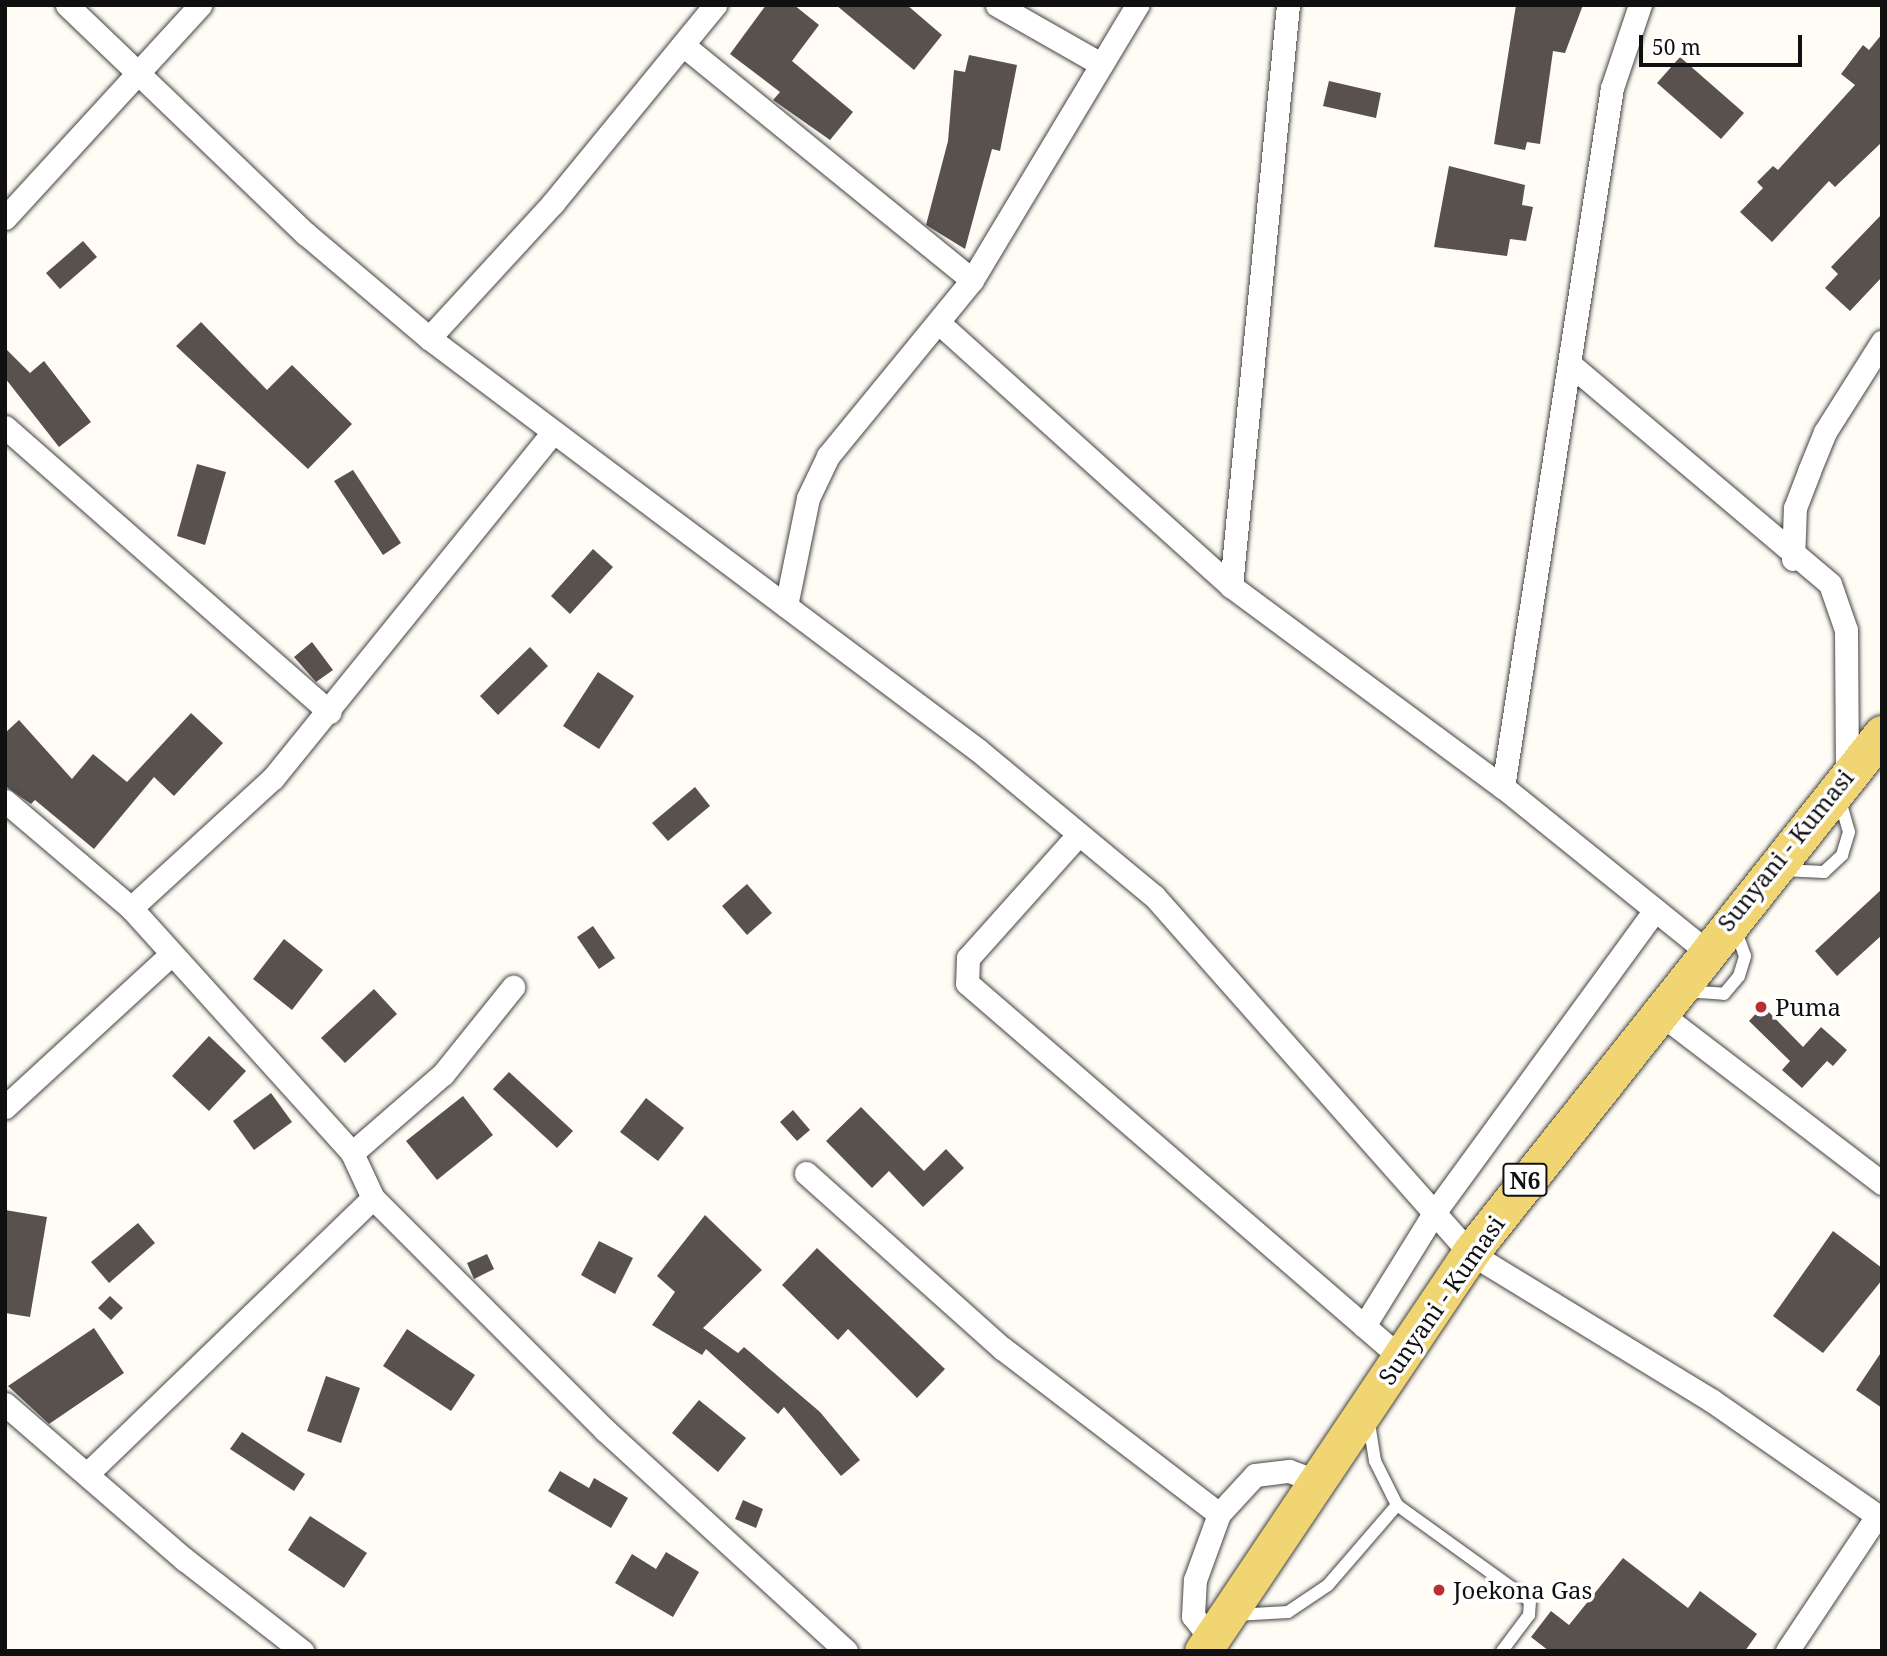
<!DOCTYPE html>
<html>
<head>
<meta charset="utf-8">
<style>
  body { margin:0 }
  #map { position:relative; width:1887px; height:1656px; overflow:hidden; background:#fefcf4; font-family:"Noto Serif",serif }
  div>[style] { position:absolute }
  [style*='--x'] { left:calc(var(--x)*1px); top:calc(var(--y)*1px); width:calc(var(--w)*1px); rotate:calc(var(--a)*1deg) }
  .building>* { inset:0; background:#58514d }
  .roads { filter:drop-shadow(0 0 2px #434343) drop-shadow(0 0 2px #434343) }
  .lane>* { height:12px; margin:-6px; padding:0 6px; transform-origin:6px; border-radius:6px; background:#fff }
  .street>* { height:23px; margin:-11.5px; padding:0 11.5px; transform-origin:11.5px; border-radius:11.5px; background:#fff }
  .primary>* { height:37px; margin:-18.5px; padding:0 18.5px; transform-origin:18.5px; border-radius:18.5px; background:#f0d572 }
  .dots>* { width:19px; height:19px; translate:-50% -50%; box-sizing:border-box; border:4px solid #fff; border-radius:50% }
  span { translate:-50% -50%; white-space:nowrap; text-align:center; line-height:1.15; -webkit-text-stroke:7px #fff; paint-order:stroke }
  .shield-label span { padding:2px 5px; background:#fff; border:2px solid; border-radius:5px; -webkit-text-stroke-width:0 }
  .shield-label { font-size:23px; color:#101010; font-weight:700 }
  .street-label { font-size:24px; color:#101010 }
  .poi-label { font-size:24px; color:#101010 }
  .left { translate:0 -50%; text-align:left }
  .frame { position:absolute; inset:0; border:7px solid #101010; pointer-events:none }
  .scale { position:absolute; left:1639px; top:35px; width:163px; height:32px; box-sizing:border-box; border:4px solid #101010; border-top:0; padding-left:9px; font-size:21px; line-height:24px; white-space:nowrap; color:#101010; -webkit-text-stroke:5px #fff; paint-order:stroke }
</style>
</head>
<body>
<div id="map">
  <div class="building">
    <i style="clip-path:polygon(766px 5px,794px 5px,819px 25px,792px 61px,853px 112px,830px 140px,773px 100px,780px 92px,730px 54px)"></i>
    <i style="clip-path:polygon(836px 5px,907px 5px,942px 35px,914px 70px)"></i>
    <i style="clip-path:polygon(1516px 5px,1583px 5px,1565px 53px,1553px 51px,1540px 144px,1527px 142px,1525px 150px,1494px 144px)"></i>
    <i style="clip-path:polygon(1882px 34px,1882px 142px,1835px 187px,1829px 181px,1772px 242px,1740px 212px,1763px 188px,1757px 182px,1773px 166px,1778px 170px,1855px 85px,1841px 74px,1863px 45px,1869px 50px)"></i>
    <i style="clip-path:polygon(969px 55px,1017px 65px,1000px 151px,992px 149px,965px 249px,926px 225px,948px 141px,954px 70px,965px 72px)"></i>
    <i style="clip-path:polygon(1680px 57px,1744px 113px,1721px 139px,1657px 83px)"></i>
    <i style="clip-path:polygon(1329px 81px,1381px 93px,1376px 118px,1323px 106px)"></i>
    <i style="clip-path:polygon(1449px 166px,1525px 185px,1522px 205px,1533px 207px,1526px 241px,1510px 239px,1507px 256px,1434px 247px)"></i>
    <i style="clip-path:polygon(1882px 214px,1882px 277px,1850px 311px,1825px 288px,1838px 274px,1831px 267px)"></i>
    <i style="clip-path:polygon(83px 241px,97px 257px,60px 289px,46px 273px)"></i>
    <i style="clip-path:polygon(201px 322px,267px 390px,292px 365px,352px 424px,308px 469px,176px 346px)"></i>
    <i style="clip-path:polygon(5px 348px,30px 373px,44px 361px,91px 422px,59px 447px,5px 378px)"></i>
    <i style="clip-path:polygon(197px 464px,226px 472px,205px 545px,177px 536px)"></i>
    <i style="clip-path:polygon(353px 470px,401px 543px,383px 555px,334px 481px)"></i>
    <i style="clip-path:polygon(593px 549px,613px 567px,570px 614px,551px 596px)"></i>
    <i style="clip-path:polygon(312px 642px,333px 670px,316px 682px,294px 657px)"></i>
    <i style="clip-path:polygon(530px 647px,548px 666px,498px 715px,480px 696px)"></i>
    <i style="clip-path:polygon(598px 672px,634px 696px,599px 749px,563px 726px)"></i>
    <i style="clip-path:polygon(191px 713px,223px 743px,174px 796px,154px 777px,94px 849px,35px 800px,31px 804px,5px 786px,5px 733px,19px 720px,72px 779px,93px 754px,127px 782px)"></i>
    <i style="clip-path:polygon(695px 787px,710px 806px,668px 841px,652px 823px)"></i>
    <i style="clip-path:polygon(747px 884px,772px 913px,747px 935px,722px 906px)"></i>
    <i style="clip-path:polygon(1882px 889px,1882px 935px,1837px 976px,1815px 951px)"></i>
    <i style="clip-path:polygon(593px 926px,615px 958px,599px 969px,577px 937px)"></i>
    <i style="clip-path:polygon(284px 939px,323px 970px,292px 1010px,253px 979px)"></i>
    <i style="clip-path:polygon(374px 989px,397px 1014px,345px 1063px,321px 1038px)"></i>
    <i style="clip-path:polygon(1763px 1006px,1803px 1047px,1821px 1027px,1847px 1050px,1833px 1066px,1827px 1061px,1802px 1088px,1782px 1070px,1790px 1061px,1749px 1021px)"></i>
    <i style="clip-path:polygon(209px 1036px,246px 1071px,209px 1111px,172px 1076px)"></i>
    <i style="clip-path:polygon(509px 1072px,573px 1131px,557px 1148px,493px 1089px)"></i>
    <i style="clip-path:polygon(271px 1093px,292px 1122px,254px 1150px,233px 1121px)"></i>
    <i style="clip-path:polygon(463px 1096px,493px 1135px,437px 1180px,406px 1141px)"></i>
    <i style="clip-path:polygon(646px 1098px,684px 1128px,658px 1161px,620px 1132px)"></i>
    <i style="clip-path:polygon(861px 1107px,924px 1171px,946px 1149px,964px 1168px,923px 1207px,889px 1171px,872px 1188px,826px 1141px)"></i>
    <i style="clip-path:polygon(793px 1110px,810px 1130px,797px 1141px,780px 1122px)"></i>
    <i style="clip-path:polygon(5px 1210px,47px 1217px,30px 1317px,5px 1313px)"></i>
    <i style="clip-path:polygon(705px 1215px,762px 1270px,703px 1328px,738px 1353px,744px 1347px,820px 1412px,860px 1460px,841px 1476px,784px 1407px,778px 1414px,706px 1349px,702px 1355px,652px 1325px,675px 1292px,657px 1276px)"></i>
    <i style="clip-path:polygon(138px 1223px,155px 1243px,109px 1283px,91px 1262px)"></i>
    <i style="clip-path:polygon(1833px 1231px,1882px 1268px,1882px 1280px,1823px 1353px,1773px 1316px)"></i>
    <i style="clip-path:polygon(599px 1241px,633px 1258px,615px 1294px,581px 1275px)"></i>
    <i style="clip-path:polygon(817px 1248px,945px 1369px,917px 1398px,848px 1329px,838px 1340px,782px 1285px)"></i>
    <i style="clip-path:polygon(487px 1254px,494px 1269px,474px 1279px,467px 1263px)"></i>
    <i style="clip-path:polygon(110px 1296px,123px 1308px,111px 1320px,98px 1308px)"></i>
    <i style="clip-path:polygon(94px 1328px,124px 1373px,49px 1424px,8px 1386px)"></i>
    <i style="clip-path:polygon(407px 1329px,475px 1375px,451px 1411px,383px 1366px)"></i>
    <i style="clip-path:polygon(1882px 1351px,1882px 1408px,1856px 1390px)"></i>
    <i style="clip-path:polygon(326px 1376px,360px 1388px,341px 1443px,307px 1431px)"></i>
    <i style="clip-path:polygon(699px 1400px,746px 1438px,718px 1472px,672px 1433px)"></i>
    <i style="clip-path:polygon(242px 1432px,305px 1474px,294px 1491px,230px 1449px)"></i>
    <i style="clip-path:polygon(560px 1471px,589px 1488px,594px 1478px,628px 1498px,611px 1528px,548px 1491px)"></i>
    <i style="clip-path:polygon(743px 1500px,763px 1509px,756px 1528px,735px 1519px)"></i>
    <i style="clip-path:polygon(310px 1516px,367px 1553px,344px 1588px,288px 1550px)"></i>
    <i style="clip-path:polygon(666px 1552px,699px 1572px,673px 1617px,615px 1583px,632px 1554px,656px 1569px)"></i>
    <i style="clip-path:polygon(1623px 1558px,1688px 1608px,1700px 1591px,1757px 1634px,1745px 1651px,1549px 1651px,1531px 1637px,1551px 1611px,1569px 1625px)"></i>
  </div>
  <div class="roads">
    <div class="lane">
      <i style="--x:1782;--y:870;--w:42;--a:2.7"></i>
      <i style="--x:1824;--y:872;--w:25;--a:-43"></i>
      <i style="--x:1842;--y:855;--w:24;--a:-73"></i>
      <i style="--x:1849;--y:832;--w:37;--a:-106"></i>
      <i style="--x:1685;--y:991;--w:39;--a:4"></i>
      <i style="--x:1724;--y:994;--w:23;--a:-50"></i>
      <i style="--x:1739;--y:976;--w:21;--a:-73"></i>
      <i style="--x:1745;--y:956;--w:30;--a:-110"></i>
      <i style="--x:1397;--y:1505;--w:164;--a:35.8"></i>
      <i style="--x:1530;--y:1601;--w:14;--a:94"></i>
      <i style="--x:1529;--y:1615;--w:45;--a:126.9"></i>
      <i style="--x:1235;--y:1615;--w:53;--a:-3.2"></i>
      <i style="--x:1288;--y:1612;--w:48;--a:-34"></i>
      <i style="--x:1328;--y:1585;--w:106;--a:-49.2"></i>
      <i style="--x:1397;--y:1505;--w:49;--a:-116.6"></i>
      <i style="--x:1375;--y:1461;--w:45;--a:-99"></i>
    </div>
    <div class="street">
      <i style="--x:67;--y:5;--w:331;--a:43.8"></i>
      <i style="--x:306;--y:234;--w:161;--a:40.2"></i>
      <i style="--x:429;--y:338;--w:686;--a:36.89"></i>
      <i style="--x:978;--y:750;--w:229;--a:39.7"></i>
      <i style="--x:1154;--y:896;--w:477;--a:48.5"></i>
      <i style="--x:1470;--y:1253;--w:282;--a:31.4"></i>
      <i style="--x:1711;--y:1400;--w:208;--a:34.8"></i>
      <i style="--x:997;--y:5;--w:120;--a:29.6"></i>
      <i style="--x:683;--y:45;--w:372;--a:39.1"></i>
      <i style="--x:5;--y:218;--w:289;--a:-47.5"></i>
      <i style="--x:940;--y:324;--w:392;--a:42"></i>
      <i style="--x:1231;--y:586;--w:338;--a:36.5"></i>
      <i style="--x:1503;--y:787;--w:260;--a:38.9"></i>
      <i style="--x:429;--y:338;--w:183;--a:-47.4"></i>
      <i style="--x:553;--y:203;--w:256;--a:-50.7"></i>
      <i style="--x:1571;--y:365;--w:339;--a:40.2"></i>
      <i style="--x:1830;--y:584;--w:49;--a:70.8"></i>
      <i style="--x:1846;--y:630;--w:141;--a:89.6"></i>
      <i style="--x:5;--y:427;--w:432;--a:41.3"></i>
      <i style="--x:1793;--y:559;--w:51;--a:-87.8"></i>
      <i style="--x:1795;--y:508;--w:40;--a:-69"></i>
      <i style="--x:1809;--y:471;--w:42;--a:-67.7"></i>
      <i style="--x:1825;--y:432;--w:107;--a:-57.7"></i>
      <i style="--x:1231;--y:586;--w:584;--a:-84.4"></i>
      <i style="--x:786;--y:606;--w:110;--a:-78.5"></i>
      <i style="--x:808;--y:498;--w:47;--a:-64.5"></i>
      <i style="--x:828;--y:456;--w:227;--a:-50.7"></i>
      <i style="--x:972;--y:280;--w:321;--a:-59"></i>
      <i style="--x:1503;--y:787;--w:707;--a:-81.14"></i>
      <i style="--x:1612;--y:88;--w:88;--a:-71.4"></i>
      <i style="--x:5;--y:801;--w:165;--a:40.3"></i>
      <i style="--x:131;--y:908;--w:330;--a:47.9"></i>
      <i style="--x:352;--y:1153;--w:50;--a:65"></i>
      <i style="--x:373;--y:1198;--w:328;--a:45"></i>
      <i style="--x:605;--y:1430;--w:327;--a:42.5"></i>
      <i style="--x:1078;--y:835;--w:165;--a:131.8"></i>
      <i style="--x:968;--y:958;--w:25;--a:92"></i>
      <i style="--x:967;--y:983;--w:572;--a:40.82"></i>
      <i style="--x:131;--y:908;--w:193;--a:-42.5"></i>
      <i style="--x:273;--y:778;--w:442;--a:-51"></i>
      <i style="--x:1657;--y:1011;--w:283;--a:37.4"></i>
      <i style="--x:5;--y:1107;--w:222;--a:-42.6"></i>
      <i style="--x:352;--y:1153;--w:121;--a:-41"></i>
      <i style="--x:443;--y:1074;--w:112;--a:-51.2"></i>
      <i style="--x:806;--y:1173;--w:263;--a:41.8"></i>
      <i style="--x:1002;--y:1348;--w:273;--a:37.4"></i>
      <i style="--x:1219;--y:1514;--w:53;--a:-47.3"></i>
      <i style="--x:1255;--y:1475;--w:34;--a:-7"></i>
      <i style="--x:1289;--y:1471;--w:30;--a:20"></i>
      <i style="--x:1364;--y:1326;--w:133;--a:-58.2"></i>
      <i style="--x:1434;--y:1213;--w:375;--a:-53.9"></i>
      <i style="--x:5;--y:1404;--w:237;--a:40.9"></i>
      <i style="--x:184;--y:1559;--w:150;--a:37.9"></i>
      <i style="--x:87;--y:1474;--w:397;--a:-44"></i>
      <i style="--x:1211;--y:1639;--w:29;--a:-128"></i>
      <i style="--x:1193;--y:1616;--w:36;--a:-87"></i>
      <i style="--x:1195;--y:1580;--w:70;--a:-70"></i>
      <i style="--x:1787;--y:1651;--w:162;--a:-56.3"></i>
    </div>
    <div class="primary">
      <i style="--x:1203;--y:1651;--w:479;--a:-56.1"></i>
      <i style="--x:1470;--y:1253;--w:663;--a:-51.56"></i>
    </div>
  </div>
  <div class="dots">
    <i style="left:1761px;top:1007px;background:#b92f32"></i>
    <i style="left:1439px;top:1590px;background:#b92f32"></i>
  </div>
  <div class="shield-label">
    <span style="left:1525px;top:1180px">N6</span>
  </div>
  <div class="street-label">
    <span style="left:1785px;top:850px;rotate:-51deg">Sunyani - Kumasi</span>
    <span style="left:1441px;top:1300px;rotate:-55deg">Sunyani - Kumasi</span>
  </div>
  <div class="poi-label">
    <span class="left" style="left:1775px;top:1007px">Puma</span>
    <span class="left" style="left:1453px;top:1590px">Joekona Gas</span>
  </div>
  <div class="frame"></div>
  <div class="scale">50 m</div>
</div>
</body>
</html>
